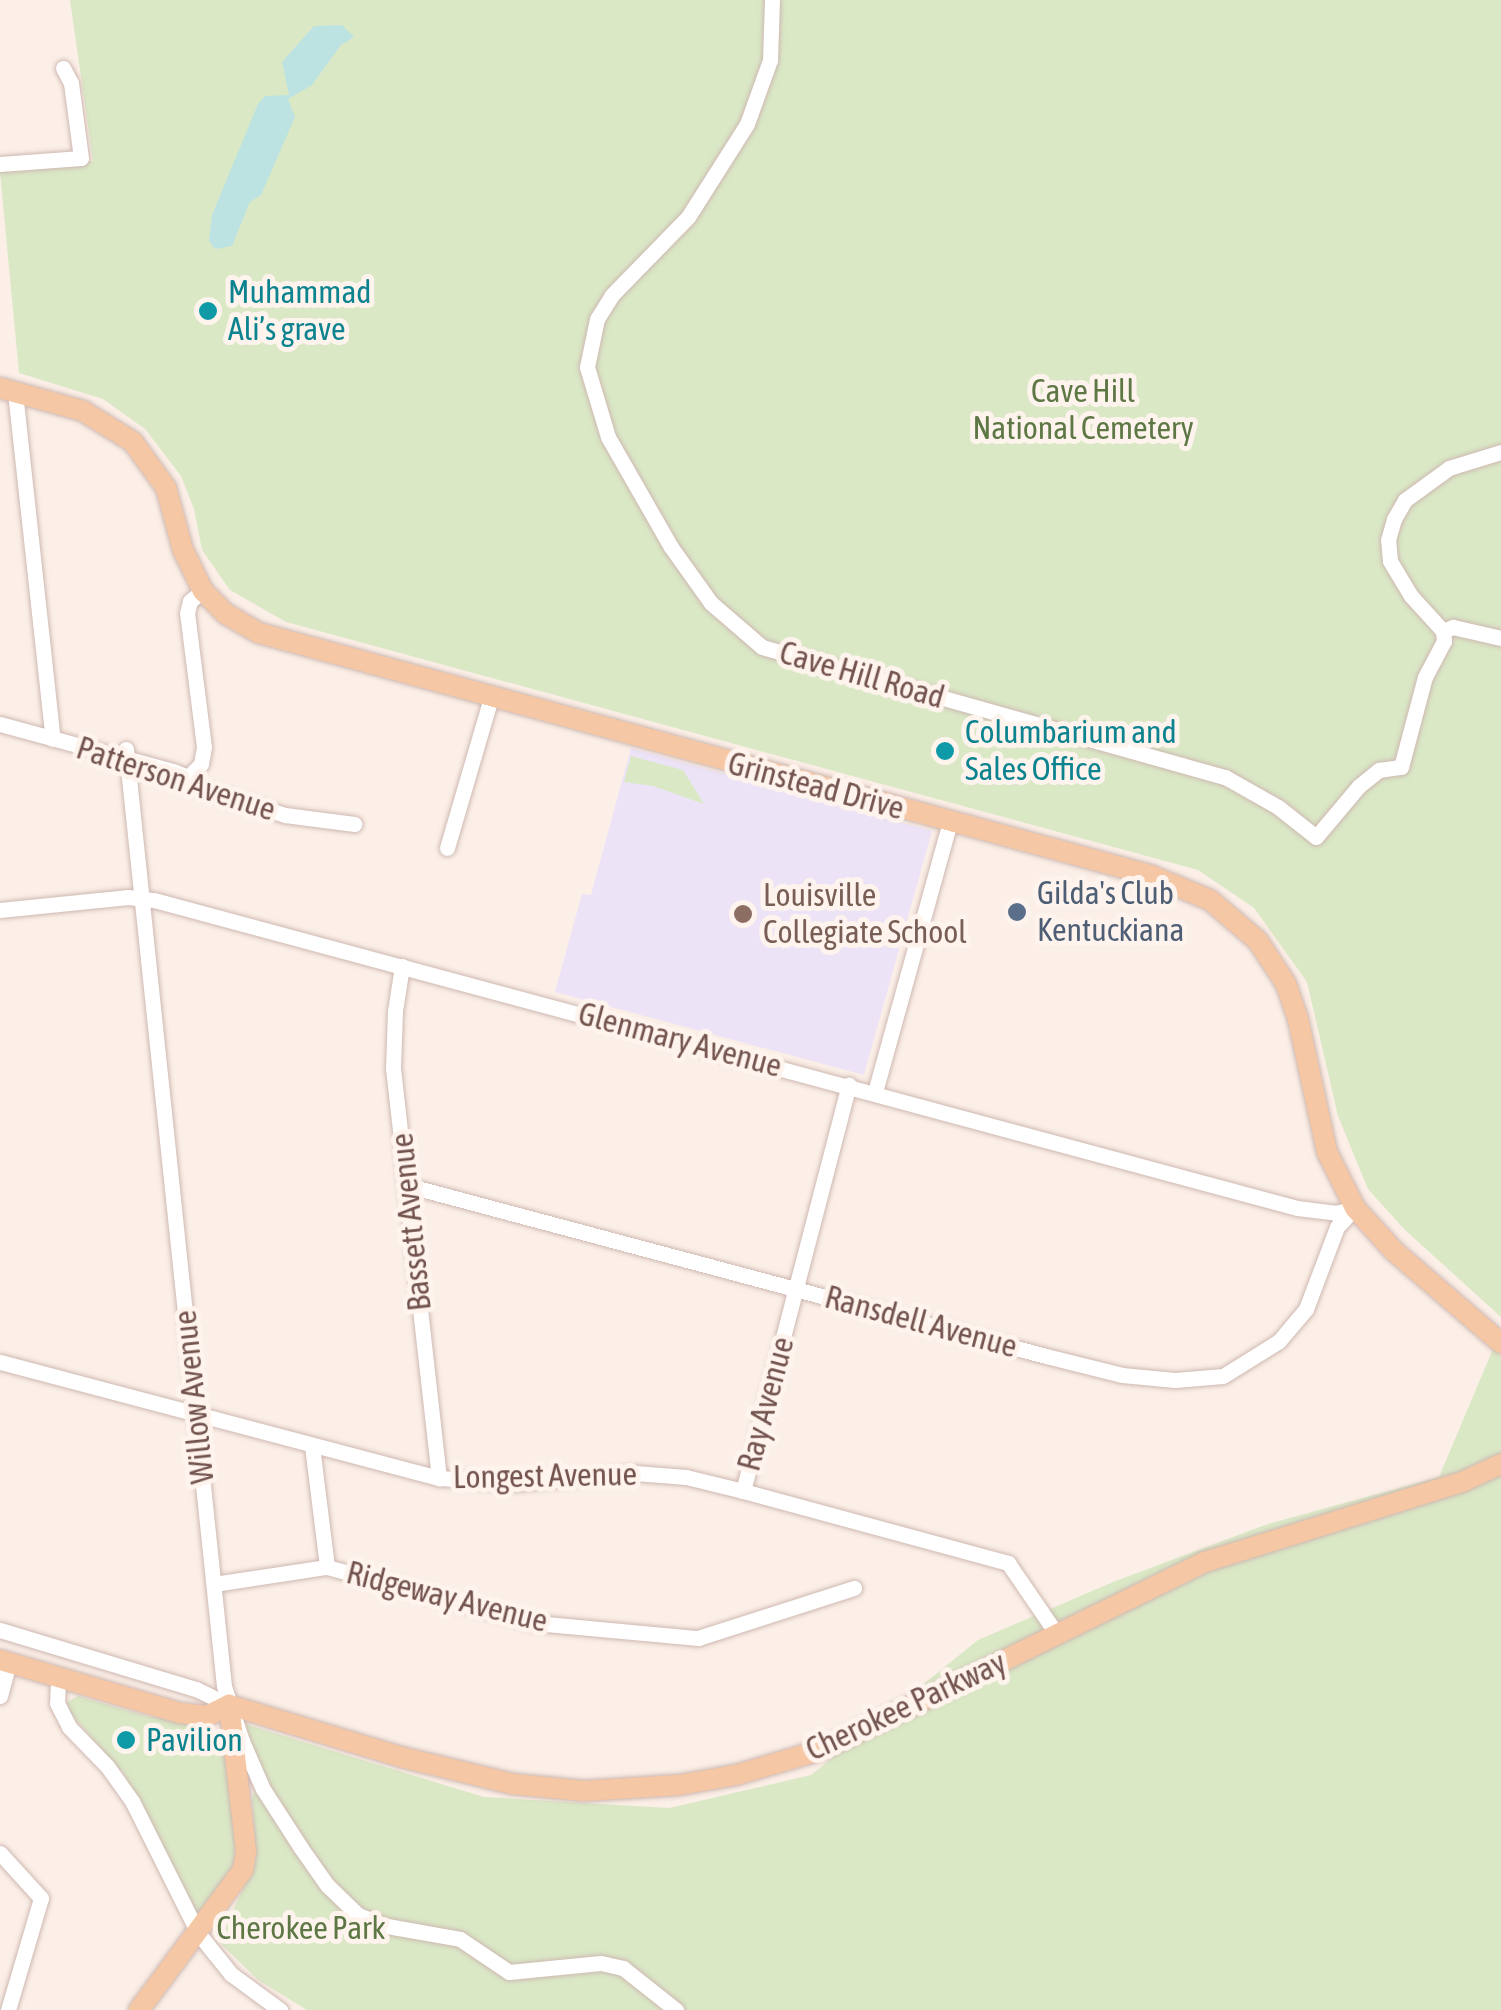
<!DOCTYPE html>
<html>
<head>
<meta charset="utf-8">
<style>
  body { margin:0 }
  #map { position:relative; width:1501px; height:2010px; overflow:hidden; background:#fbefe7; font-family:"Asap Condensed",sans-serif }
  div>[style] { position:absolute }
  [style*='--x'] { left:calc(var(--x)*1px); top:calc(var(--y)*1px); width:calc(var(--w)*1px); rotate:calc(var(--a)*1deg) }
  .education>* { inset:0; background:#ece3f7 }
  .green>* { inset:0; background:#dae8c6 }
  .water>* { inset:0; background:#bce3e2 }
  .roads { filter:drop-shadow(0 0 2px #ceb8b1) drop-shadow(0 0 2px #ceb8b1) }
  .minor>* { height:15px; margin:-7.5px; padding:0 7.5px; transform-origin:7.5px; border-radius:7.5px; background:#fff }
  .major>* { height:20px; margin:-10px; padding:0 10px; transform-origin:10px; border-radius:10px; background:#f5c7a4 }
  .dots>* { width:28px; height:28px; translate:-50% -50%; box-sizing:border-box; border:5px solid #fef4ed; border-radius:50% }
  span { translate:-50% -50%; white-space:nowrap; text-align:center; line-height:1.15; -webkit-text-stroke:10px #fef4ed; paint-order:stroke }
  .culture-label { font-size:32px; color:#0d838f }
  .left { translate:0 -50%; text-align:left }
  .park-label { font-size:32px; color:#5e7845 }
  .street-label { font-size:32px; color:#73534d }
  .service-label { font-size:32px; color:#4e5e75 }
  .education-label { font-size:32px; color:#785e54 }
</style>
</head>
<body>
<div id="map">
  <div class="education">
    <i style="clip-path:polygon(631px 748px,932px 831px,864px 1075px,555px 992px,582px 894px,591px 895px)"></i>
  </div>
  <div class="green">
    <i style="clip-path:polygon(70px 0,1501px 0,1501px 1317px,1404px 1229px,1368px 1189px,1338px 1116px,1307px 982px,1254px 908px,1198px 870px,286px 622px,230px 590px,202px 550px,194px 509px,181px 476px,145px 429px,103px 399px,19px 373px,0 172px,93px 161px)"></i>
    <i style="clip-path:polygon(631px 756px,683px 770px,704px 804px,653px 786px,624px 782px)"></i>
    <i style="clip-path:polygon(1493px 1349px,1501px 1355px,1501px 2010px,307px 2010px,258px 1980px,219px 1942px,256px 1859px,252px 1797px,262px 1774px,245px 1724px,484px 1797px,669px 1808px,811px 1775px,978px 1640px,1113px 1582px,1265px 1525px,1439px 1477px)"></i>
    <i style="clip-path:polygon(78px 1696px,147px 1716px,207px 1726px,224px 1741px,238px 1841px,235px 1861px,223px 1884px,201px 1913px,195px 1911px,124px 1774px,69px 1712px,67px 1702px)"></i>
  </div>
  <div class="water">
    <i style="clip-path:polygon(342px 25px,354px 37px,341px 45px,312px 85px,288px 99px,295px 117px,261px 195px,250px 202px,232px 246px,215px 249px,209px 241px,212px 215px,258px 104px,265px 96px,289px 95px,282px 62px,314px 26px)"></i>
  </div>
  <div class="roads">
    <div class="minor">
      <i style="--x:772;--y:0;--w:60;--a:91.9"></i>
      <i style="--x:770;--y:60;--w:68;--a:109.8"></i>
      <i style="--x:747;--y:124;--w:110;--a:122.4"></i>
      <i style="--x:688;--y:217;--w:109;--a:134.3"></i>
      <i style="--x:612;--y:295;--w:28;--a:122"></i>
      <i style="--x:597;--y:319;--w:49;--a:101.8"></i>
      <i style="--x:587;--y:367;--w:73;--a:73.3"></i>
      <i style="--x:608;--y:437;--w:127;--a:60.2"></i>
      <i style="--x:671;--y:547;--w:69;--a:54.5"></i>
      <i style="--x:711;--y:603;--w:67;--a:40.8"></i>
      <i style="--x:762;--y:647;--w:481;--a:15.7"></i>
      <i style="--x:1225;--y:777;--w:61;--a:29.5"></i>
      <i style="--x:1278;--y:807;--w:48;--a:38.3"></i>
      <i style="--x:1316;--y:837;--w:67;--a:-49.9"></i>
      <i style="--x:1359;--y:786;--w:26;--a:-39"></i>
      <i style="--x:1379;--y:770;--w:22;--a:-8"></i>
      <i style="--x:1401;--y:767;--w:93;--a:-75.1"></i>
      <i style="--x:1425;--y:677;--w:41;--a:-62.2"></i>
      <i style="--x:1444;--y:641;--w:10;--a:-96"></i>
      <i style="--x:1443;--y:631;--w:47;--a:-132.4"></i>
      <i style="--x:1411;--y:596;--w:41;--a:-121"></i>
      <i style="--x:1390;--y:561;--w:21;--a:-95"></i>
      <i style="--x:1388;--y:540;--w:22;--a:-74"></i>
      <i style="--x:1394;--y:519;--w:22;--a:-60"></i>
      <i style="--x:1405;--y:500;--w:54;--a:-36"></i>
      <i style="--x:1449;--y:468;--w:54;--a:-17.1"></i>
      <i style="--x:0;--y:164;--w:81;--a:-4.2"></i>
      <i style="--x:81;--y:158;--w:76;--a:-97.6"></i>
      <i style="--x:71;--y:83;--w:17;--a:-118"></i>
      <i style="--x:15;--y:392;--w:349;--a:83.8"></i>
      <i style="--x:1443;--y:631;--w:11;--a:-22"></i>
      <i style="--x:1453;--y:627;--w:49;--a:12.9"></i>
      <i style="--x:0;--y:724;--w:179;--a:15.2"></i>
      <i style="--x:173;--y:771;--w:16;--a:22"></i>
      <i style="--x:188;--y:777;--w:11;--a:56"></i>
      <i style="--x:194;--y:786;--w:96;--a:17.7"></i>
      <i style="--x:285;--y:815;--w:70;--a:7.4"></i>
      <i style="--x:126;--y:749;--w:942;--a:84.03"></i>
      <i style="--x:224;--y:1686;--w:58;--a:71.9"></i>
      <i style="--x:242;--y:1741;--w:52;--a:66.4"></i>
      <i style="--x:263;--y:1789;--w:70;--a:57.2"></i>
      <i style="--x:301;--y:1848;--w:45;--a:54.9"></i>
      <i style="--x:327;--y:1885;--w:43;--a:44.1"></i>
      <i style="--x:358;--y:1915;--w:31;--a:21"></i>
      <i style="--x:387;--y:1926;--w:74;--a:10.1"></i>
      <i style="--x:460;--y:1939;--w:59;--a:34"></i>
      <i style="--x:509;--y:1972;--w:92;--a:-5.6"></i>
      <i style="--x:601;--y:1963;--w:23;--a:13"></i>
      <i style="--x:623;--y:1968;--w:68;--a:38.4"></i>
      <i style="--x:188;--y:777;--w:18;--a:-45"></i>
      <i style="--x:201;--y:764;--w:17;--a:-80"></i>
      <i style="--x:204;--y:747;--w:135;--a:-97.2"></i>
      <i style="--x:187;--y:613;--w:12;--a:-76"></i>
      <i style="--x:190;--y:601;--w:16;--a:-38"></i>
      <i style="--x:447;--y:848;--w:156;--a:-73.7"></i>
      <i style="--x:0;--y:910;--w:129;--a:-5.8"></i>
      <i style="--x:128;--y:897;--w:26;--a:7"></i>
      <i style="--x:154;--y:900;--w:1184;--a:15.08"></i>
      <i style="--x:1297;--y:1208;--w:38;--a:7"></i>
      <i style="--x:1335;--y:1213;--w:21;--a:-14"></i>
      <i style="--x:402;--y:966;--w:46;--a:98.8"></i>
      <i style="--x:395;--y:1011;--w:57;--a:92"></i>
      <i style="--x:393;--y:1068;--w:413;--a:83.6"></i>
      <i style="--x:875;--y:1092;--w:280;--a:-74.5"></i>
      <i style="--x:406;--y:1185;--w:662;--a:14.96"></i>
      <i style="--x:1046;--y:1356;--w:78;--a:14"></i>
      <i style="--x:1122;--y:1375;--w:53;--a:5.4"></i>
      <i style="--x:1175;--y:1380;--w:48;--a:-4.8"></i>
      <i style="--x:1223;--y:1376;--w:66;--a:-32"></i>
      <i style="--x:1279;--y:1341;--w:42;--a:-49.8"></i>
      <i style="--x:1306;--y:1309;--w:88;--a:-69.3"></i>
      <i style="--x:1337;--y:1227;--w:22;--a:-47"></i>
      <i style="--x:0;--y:1362;--w:454;--a:14.8"></i>
      <i style="--x:439;--y:1478;--w:75;--a:3.8"></i>
      <i style="--x:514;--y:1483;--w:121;--a:-4.7"></i>
      <i style="--x:635;--y:1473;--w:51;--a:4.5"></i>
      <i style="--x:686;--y:1477;--w:59;--a:13.8"></i>
      <i style="--x:743;--y:1491;--w:275;--a:15.2"></i>
      <i style="--x:1008;--y:1563;--w:85;--a:55.6"></i>
      <i style="--x:312;--y:1446;--w:122;--a:82.9"></i>
      <i style="--x:743;--y:1491;--w:420;--a:-75.4"></i>
      <i style="--x:214;--y:1584;--w:114;--a:-8.6"></i>
      <i style="--x:327;--y:1567;--w:215;--a:15.1"></i>
      <i style="--x:535;--y:1623;--w:164;--a:5.3"></i>
      <i style="--x:698;--y:1638;--w:164;--a:-17.8"></i>
      <i style="--x:0;--y:1630;--w:205;--a:16.8"></i>
      <i style="--x:196;--y:1689;--w:37;--a:26"></i>
      <i style="--x:58;--y:1678;--w:25;--a:92"></i>
      <i style="--x:57;--y:1703;--w:27;--a:63"></i>
      <i style="--x:69;--y:1727;--w:54;--a:45.7"></i>
      <i style="--x:107;--y:1766;--w:43;--a:54.5"></i>
      <i style="--x:132;--y:1801;--w:148;--a:63.4"></i>
      <i style="--x:198;--y:1933;--w:53;--a:51.2"></i>
      <i style="--x:231;--y:1974;--w:61;--a:36.3"></i>
      <i style="--x:0;--y:1696;--w:34;--a:-75"></i>
      <i style="--x:0;--y:1853;--w:61;--a:47.7"></i>
      <i style="--x:41;--y:1898;--w:117;--a:106.4"></i>
    </div>
    <div class="major">
      <i style="--x:0;--y:388;--w:86;--a:15.5"></i>
      <i style="--x:83;--y:411;--w:59;--a:31.8"></i>
      <i style="--x:133;--y:442;--w:57;--a:54.3"></i>
      <i style="--x:166;--y:488;--w:64;--a:74.7"></i>
      <i style="--x:183;--y:550;--w:46;--a:64"></i>
      <i style="--x:203;--y:591;--w:33;--a:45"></i>
      <i style="--x:226;--y:614;--w:38;--a:30"></i>
      <i style="--x:259;--y:633;--w:923;--a:15.2"></i>
      <i style="--x:1150;--y:875;--w:65;--a:22.6"></i>
      <i style="--x:1210;--y:900;--w:63;--a:40.5"></i>
      <i style="--x:1258;--y:941;--w:51;--a:56.9"></i>
      <i style="--x:1286;--y:984;--w:37;--a:71"></i>
      <i style="--x:1298;--y:1019;--w:136;--a:77.7"></i>
      <i style="--x:1327;--y:1152;--w:63;--a:63.4"></i>
      <i style="--x:1355;--y:1208;--w:58;--a:47.8"></i>
      <i style="--x:1394;--y:1251;--w:141;--a:40.7"></i>
      <i style="--x:0;--y:1660;--w:188;--a:16.4"></i>
      <i style="--x:180;--y:1713;--w:27;--a:6"></i>
      <i style="--x:207;--y:1716;--w:25;--a:-27"></i>
      <i style="--x:229;--y:1705;--w:180;--a:16.8"></i>
      <i style="--x:401;--y:1757;--w:115;--a:13.6"></i>
      <i style="--x:513;--y:1784;--w:71;--a:5.6"></i>
      <i style="--x:584;--y:1791;--w:95;--a:-3.6"></i>
      <i style="--x:679;--y:1785;--w:58;--a:-10"></i>
      <i style="--x:736;--y:1775;--w:89;--a:-16.4"></i>
      <i style="--x:821;--y:1750;--w:428;--a:-26.1"></i>
      <i style="--x:1205;--y:1562;--w:269;--a:-17.3"></i>
      <i style="--x:1462;--y:1482;--w:43;--a:-24.8"></i>
      <i style="--x:139;--y:2010;--w:174;--a:-53.4"></i>
      <i style="--x:243;--y:1870;--w:19;--a:-81"></i>
      <i style="--x:246;--y:1851;--w:147;--a:-96.6"></i>
    </div>
  </div>
  <div class="dots">
    <i style="left:208px;top:311px;background:#0f9aa8"></i>
    <i style="left:945px;top:751px;background:#0f9aa8"></i>
    <i style="left:1017px;top:912px;background:#5c6f8a"></i>
    <i style="left:743px;top:914px;background:#8d6e63"></i>
    <i style="left:126px;top:1740px;background:#0f9aa8"></i>
  </div>
  <div class="culture-label">
    <span class="left" style="left:228px;top:311px">Muhammad<br>Ali’s grave</span>
    <span class="left" style="left:965px;top:751px">Columbarium and<br>Sales Office</span>
    <span class="left" style="left:146px;top:1740px">Pavilion</span>
  </div>
  <div class="park-label">
    <span style="left:1083px;top:410px">Cave Hill<br>National Cemetery</span>
    <span style="left:301px;top:1928px">Cherokee Park</span>
  </div>
  <div class="street-label">
    <span style="left:862px;top:675px;rotate:16deg">Cave Hill Road</span>
    <span style="left:176px;top:779px;rotate:18deg">Patterson Avenue</span>
    <span style="left:816px;top:786px;rotate:15deg">Grinstead Drive</span>
    <span style="left:680px;top:1040px;rotate:15deg">Glenmary Avenue</span>
    <span style="left:411px;top:1222px;rotate:-96deg">Bassett Avenue</span>
    <span style="left:921px;top:1322px;rotate:15deg">Ransdell Avenue</span>
    <span style="left:194px;top:1397px;rotate:-96deg">Willow Avenue</span>
    <span style="left:766px;top:1404px;rotate:-75deg">Ray Avenue</span>
    <span style="left:545px;top:1476px;rotate:-1deg">Longest Avenue</span>
    <span style="left:447px;top:1597px;rotate:14deg">Ridgeway Avenue</span>
    <span style="left:906px;top:1706px;rotate:-25deg">Cherokee Parkway</span>
  </div>
  <div class="service-label">
    <span class="left" style="left:1037px;top:912px">Gilda's Club<br>Kentuckiana</span>
  </div>
  <div class="education-label">
    <span class="left" style="left:763px;top:914px">Louisville<br>Collegiate School</span>
  </div>
</div>
</body>
</html>
